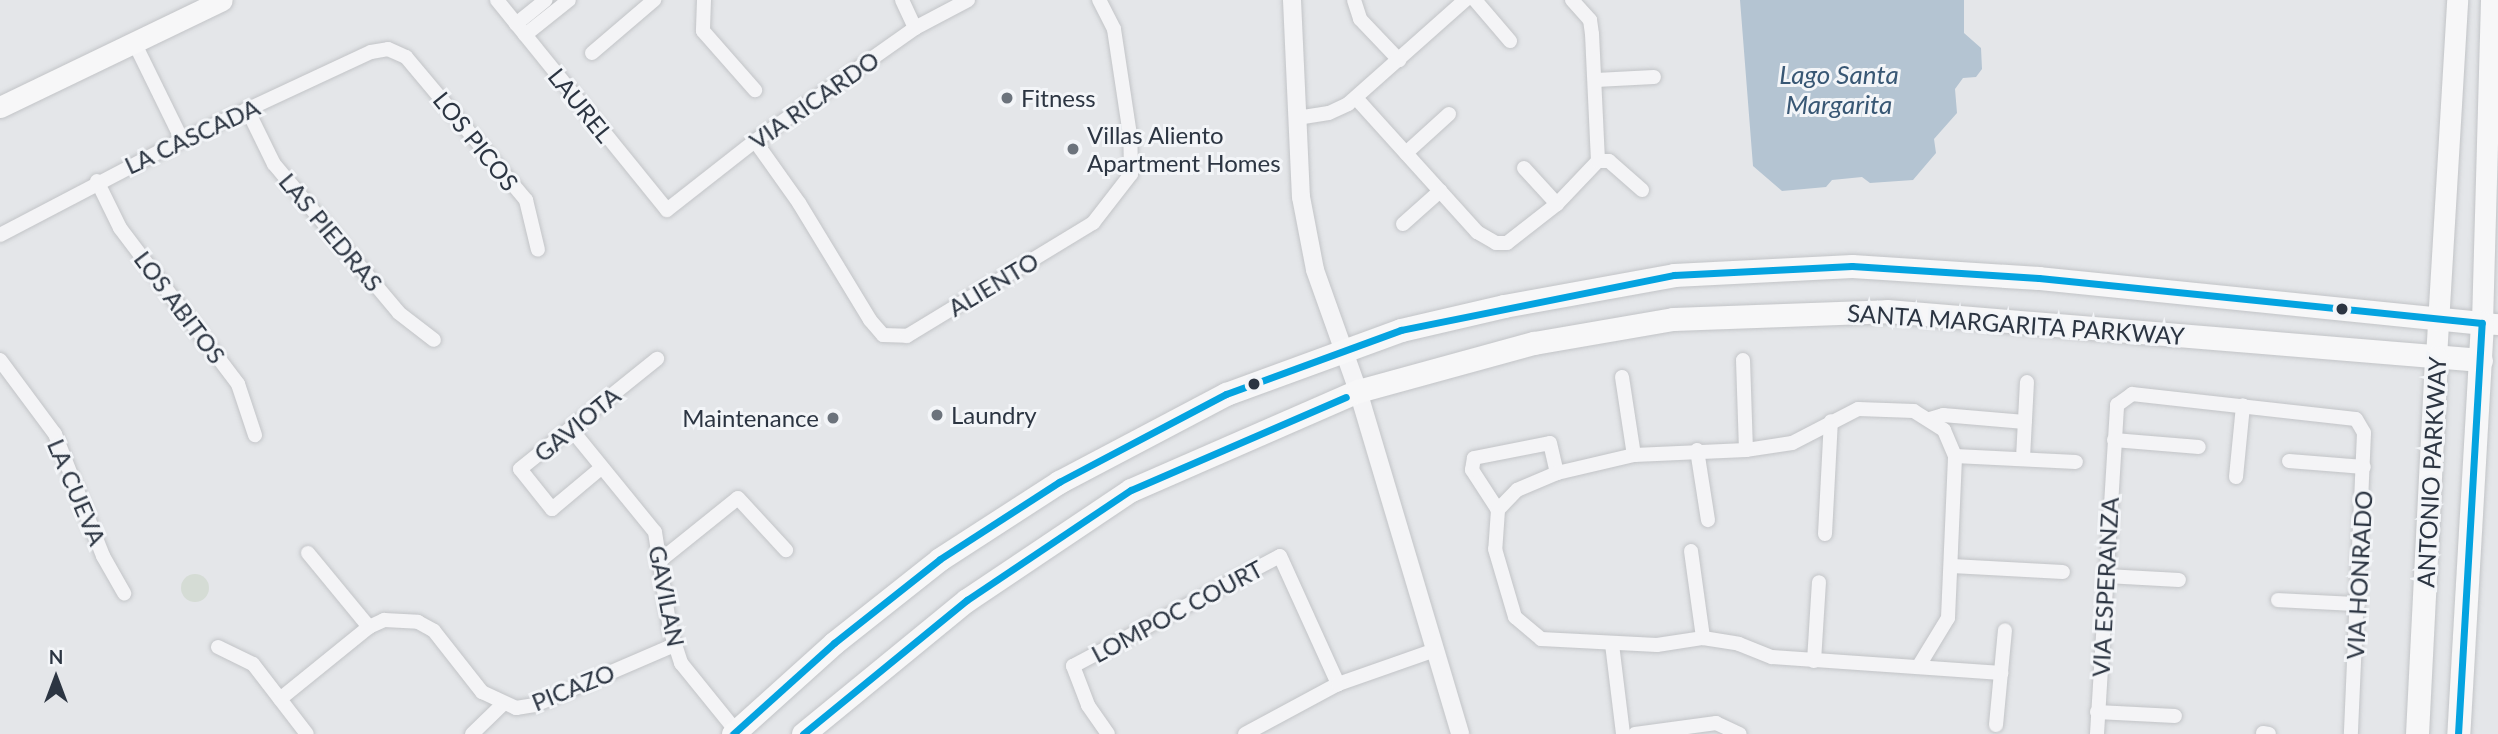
<!DOCTYPE html>
<html>
<head>
<meta charset="utf-8">
<style>
  body { margin:0 }
  #map { position:relative; width:2498px; height:734px; overflow:hidden; background:#e4e6e9; font-family:Lato,sans-serif }
  div>[style] { position:absolute }
  [style*='--x'] { left:calc(var(--x)*1px); top:calc(var(--y)*1px); width:calc(var(--w)*1px); rotate:calc(var(--a)*1deg) }
  .green>* { inset:0; background:#d5dcd5 }
  .round { border-radius:50% }
  .water>* { inset:0; background:#b4c4d2 }
  .roads { filter:drop-shadow(0 0 2px #c2c4c7) drop-shadow(0 0 2px #c2c4c7) }
  .minor>* { height:14px; margin:-7px; padding:0 7px; transform-origin:7px; border-radius:7px; background:#f4f4f6 }
  .tertiary>* { height:18px; margin:-9px; padding:0 9px; transform-origin:9px; border-radius:9px; background:#f4f4f6 }
  .secondary>* { height:21px; margin:-10.5px; padding:0 10.5px; transform-origin:10.5px; border-radius:10.5px; background:#f7f7f8 }
  .primary>* { height:23px; margin:-11.5px; padding:0 11.5px; transform-origin:11.5px; border-radius:11.5px; background:#f7f7f8 }
  .bus-1>* { height:7px; margin:-3.5px; padding:0 3.5px; transform-origin:3.5px; border-radius:3.5px; background:#04a3e0 }
  .dots>* { width:19px; height:19px; translate:-50% -50%; box-sizing:border-box; border:4px solid #f3f5f8; border-radius:50% }
  span { translate:-50% -50%; white-space:nowrap; text-align:center; line-height:1.15; -webkit-text-stroke:6px #f3f5f8; paint-order:stroke }
  .poi-label { font-size:24px; color:#2c3542 }
  .left { translate:0 -50%; text-align:left }
  .right { translate:-100% -50%; text-align:right }
  .street-label { font-size:24px; color:#2c3542 }
  .water-label { font-size:26px; color:#385774; font-style:italic }
  .north { position:absolute; left:21px; top:643px; width:70px; height:70px; -webkit-text-stroke:5px #f3f5f8; paint-order:stroke; rotate:0deg; font-size:19px; font-weight:700; line-height:28px; text-align:center; color:#2c3542 }
  .north::after { content:''; display:block; margin:auto; width:24px; height:32px; background:#2c3542; clip-path:polygon(50% 0,100% 100%,50% 72%,0 100%) }
</style>
</head>
<body>
<div id="map">
  <div class="green">
    <i class="round" style="left:181px;top:574px;width:28px;height:28px"></i>
  </div>
  <div class="water">
    <i style="clip-path:polygon(1740px 0,1964px 0,1964px 33px,1981px 48px,1982px 69px,1976px 77px,1963px 78px,1955px 89px,1957px 113px,1934px 139px,1936px 153px,1913px 180px,1870px 183px,1862px 177px,1832px 180px,1826px 187px,1782px 191px,1753px 166px)"></i>
  </div>
  <div class="roads">
    <div class="minor">
      <i style="--x:497;--y:0;--w:270;--a:51"></i>
      <i style="--x:667;--y:210;--w:112;--a:-38.1"></i>
      <i style="--x:755;--y:141;--w:196;--a:-35.2"></i>
      <i style="--x:915;--y:28;--w:60;--a:-27.8"></i>
      <i style="--x:704;--y:0;--w:31;--a:92"></i>
      <i style="--x:703;--y:31;--w:79;--a:48.6"></i>
      <i style="--x:902;--y:0;--w:31;--a:65"></i>
      <i style="--x:1354;--y:0;--w:20;--a:72"></i>
      <i style="--x:1360;--y:19;--w:57;--a:46.4"></i>
      <i style="--x:1475;--y:0;--w:54;--a:49.5"></i>
      <i style="--x:516;--y:24;--w:38;--a:-39"></i>
      <i style="--x:525;--y:35;--w:56;--a:-38.5"></i>
      <i style="--x:134;--y:42;--w:109;--a:63.9"></i>
      <i style="--x:592;--y:53;--w:82;--a:-40.5"></i>
      <i style="--x:1596;--y:80;--w:58;--a:-3"></i>
      <i style="--x:1356;--y:98;--w:181;--a:47.9"></i>
      <i style="--x:1477;--y:232;--w:22;--a:30"></i>
      <i style="--x:1496;--y:243;--w:11;--a:0"></i>
      <i style="--x:1507;--y:243;--w:63;--a:-38"></i>
      <i style="--x:1557;--y:204;--w:59;--a:-46.4"></i>
      <i style="--x:1598;--y:161;--w:127;--a:-92.7"></i>
      <i style="--x:1592;--y:34;--w:14;--a:-98"></i>
      <i style="--x:1590;--y:20;--w:27;--a:-132"></i>
      <i style="--x:247;--y:109;--w:61;--a:63.9"></i>
      <i style="--x:274;--y:164;--w:194;--a:50"></i>
      <i style="--x:399;--y:313;--w:44;--a:37.6"></i>
      <i style="--x:1297;--y:118;--w:32;--a:-9"></i>
      <i style="--x:1329;--y:113;--w:21;--a:-25"></i>
      <i style="--x:1348;--y:104;--w:157;--a:-41.6"></i>
      <i style="--x:755;--y:141;--w:76;--a:54.6"></i>
      <i style="--x:799;--y:203;--w:137;--a:58.7"></i>
      <i style="--x:870;--y:320;--w:20;--a:49"></i>
      <i style="--x:883;--y:335;--w:24;--a:2"></i>
      <i style="--x:907;--y:336;--w:218;--a:-31.3"></i>
      <i style="--x:1093;--y:223;--w:62;--a:-52.2"></i>
      <i style="--x:1131;--y:174;--w:39;--a:-91"></i>
      <i style="--x:1130;--y:135;--w:107;--a:-98.6"></i>
      <i style="--x:1114;--y:29;--w:33;--a:-117"></i>
      <i style="--x:1406;--y:153;--w:58;--a:-42.2"></i>
      <i style="--x:1598;--y:161;--w:11;--a:0"></i>
      <i style="--x:1609;--y:161;--w:44;--a:41.3"></i>
      <i style="--x:1524;--y:168;--w:49;--a:47.5"></i>
      <i style="--x:97;--y:181;--w:52;--a:63.9"></i>
      <i style="--x:120;--y:228;--w:196;--a:52.9"></i>
      <i style="--x:238;--y:384;--w:54;--a:71.6"></i>
      <i style="--x:1403;--y:224;--w:50;--a:-41.7"></i>
      <i style="--x:0;--y:235;--w:205;--a:-27.6"></i>
      <i style="--x:182;--y:140;--w:208;--a:-25"></i>
      <i style="--x:371;--y:52;--w:17;--a:-10"></i>
      <i style="--x:388;--y:49;--w:20;--a:24"></i>
      <i style="--x:406;--y:57;--w:187;--a:50"></i>
      <i style="--x:526;--y:200;--w:51;--a:76.5"></i>
      <i style="--x:0;--y:360;--w:92;--a:53.4"></i>
      <i style="--x:55;--y:434;--w:131;--a:68.5"></i>
      <i style="--x:103;--y:556;--w:43;--a:60.4"></i>
      <i style="--x:1743;--y:360;--w:90;--a:88.1"></i>
      <i style="--x:1622;--y:377;--w:79;--a:81.3"></i>
      <i style="--x:1930;--y:419;--w:14;--a:-17"></i>
      <i style="--x:1943;--y:415;--w:82;--a:4.9"></i>
      <i style="--x:571;--y:429;--w:133;--a:50.8"></i>
      <i style="--x:655;--y:532;--w:98;--a:81.2"></i>
      <i style="--x:670;--y:629;--w:36;--a:72"></i>
      <i style="--x:681;--y:663;--w:87;--a:51"></i>
      <i style="--x:2114;--y:440;--w:85;--a:4.7"></i>
      <i style="--x:1697;--y:450;--w:71;--a:81.1"></i>
      <i style="--x:1955;--y:456;--w:121;--a:2.8"></i>
      <i style="--x:2023;--y:458;--w:76;--a:-87"></i>
      <i style="--x:2289;--y:461;--w:75;--a:4.6"></i>
      <i style="--x:601;--y:468;--w:64;--a:140.1"></i>
      <i style="--x:552;--y:509;--w:51;--a:-128.7"></i>
      <i style="--x:520;--y:469;--w:176;--a:-38.8"></i>
      <i style="--x:2236;--y:477;--w:72;--a:-84.4"></i>
      <i style="--x:1498;--y:510;--w:48;--a:-123"></i>
      <i style="--x:1472;--y:470;--w:12;--a:-81"></i>
      <i style="--x:1474;--y:458;--w:77;--a:-11.2"></i>
      <i style="--x:1550;--y:443;--w:31;--a:77"></i>
      <i style="--x:1825;--y:534;--w:113;--a:-87"></i>
      <i style="--x:1691;--y:551;--w:88;--a:82.1"></i>
      <i style="--x:308;--y:553;--w:96;--a:50.5"></i>
      <i style="--x:662;--y:559;--w:97;--a:-38.8"></i>
      <i style="--x:738;--y:498;--w:71;--a:47.3"></i>
      <i style="--x:1952;--y:566;--w:111;--a:3.1"></i>
      <i style="--x:2106;--y:576;--w:73;--a:3.1"></i>
      <i style="--x:2278;--y:600;--w:80;--a:2.9"></i>
      <i style="--x:1612;--y:644;--w:91;--a:83"></i>
      <i style="--x:218;--y:647;--w:39;--a:26"></i>
      <i style="--x:253;--y:664;--w:88;--a:52.4"></i>
      <i style="--x:1814;--y:661;--w:79;--a:-86.4"></i>
      <i style="--x:1920;--y:664;--w:54;--a:-58.7"></i>
      <i style="--x:1948;--y:618;--w:162;--a:-87.5"></i>
      <i style="--x:1955;--y:456;--w:28;--a:-113"></i>
      <i style="--x:1944;--y:430;--w:36;--a:-148"></i>
      <i style="--x:1914;--y:411;--w:56;--a:-178"></i>
      <i style="--x:1858;--y:409;--w:74;--a:152.7"></i>
      <i style="--x:1792;--y:443;--w:47;--a:171.3"></i>
      <i style="--x:1746;--y:450;--w:112;--a:177.4"></i>
      <i style="--x:1634;--y:455;--w:79;--a:166.8"></i>
      <i style="--x:1557;--y:473;--w:43;--a:157"></i>
      <i style="--x:1517;--y:490;--w:28;--a:134"></i>
      <i style="--x:1498;--y:510;--w:39;--a:94"></i>
      <i style="--x:1495;--y:549;--w:71;--a:73.6"></i>
      <i style="--x:1515;--y:617;--w:34;--a:40"></i>
      <i style="--x:1541;--y:639;--w:116;--a:3"></i>
      <i style="--x:1657;--y:645;--w:47;--a:-8.7"></i>
      <i style="--x:1703;--y:638;--w:36;--a:9"></i>
      <i style="--x:1739;--y:644;--w:35;--a:22"></i>
      <i style="--x:1772;--y:657;--w:230;--a:4"></i>
      <i style="--x:280;--y:699;--w:114;--a:-39"></i>
      <i style="--x:369;--y:627;--w:17;--a:-25"></i>
      <i style="--x:384;--y:620;--w:34;--a:3"></i>
      <i style="--x:418;--y:622;--w:18;--a:29"></i>
      <i style="--x:434;--y:631;--w:78;--a:51.8"></i>
      <i style="--x:482;--y:692;--w:38;--a:25"></i>
      <i style="--x:516;--y:708;--w:19;--a:-9"></i>
      <i style="--x:535;--y:705;--w:151;--a:-23.3"></i>
      <i style="--x:2097;--y:712;--w:78;--a:2.9"></i>
      <i style="--x:1996;--y:725;--w:95;--a:-84.6"></i>
      <i style="--x:2263;--y:733;--w:6;--a:9"></i>
      <i style="--x:472;--y:734;--w:42;--a:-44"></i>
      <i style="--x:1108;--y:734;--w:35;--a:-125"></i>
      <i style="--x:1088;--y:705;--w:42;--a:-111"></i>
      <i style="--x:1073;--y:666;--w:234;--a:-28"></i>
      <i style="--x:1280;--y:556;--w:141;--a:65.6"></i>
      <i style="--x:1245;--y:734;--w:106;--a:-28.3"></i>
      <i style="--x:1338;--y:684;--w:103;--a:-19.3"></i>
      <i style="--x:1635;--y:734;--w:82;--a:-7.7"></i>
      <i style="--x:1716;--y:723;--w:26;--a:25"></i>
      <i style="--x:2097;--y:734;--w:330;--a:-86.5"></i>
      <i style="--x:2117;--y:405;--w:19;--a:-36"></i>
      <i style="--x:2132;--y:394;--w:225;--a:6.4"></i>
      <i style="--x:2356;--y:419;--w:16;--a:60"></i>
      <i style="--x:2364;--y:433;--w:301;--a:92.5"></i>
    </div>
    <div class="tertiary">
      <i style="--x:1292;--y:0;--w:197;--a:87.4"></i>
      <i style="--x:1301;--y:197;--w:74;--a:79.1"></i>
      <i style="--x:1315;--y:270;--w:128;--a:70.4"></i>
      <i style="--x:1358;--y:391;--w:358;--a:73.4"></i>
    </div>
    <div class="secondary">
      <i style="--x:2491;--y:0;--w:323;--a:91.6"></i>
      <i style="--x:2482;--y:323;--w:16;--a:4"></i>
      <i style="--x:0;--y:107;--w:246;--a:-25.7"></i>
      <i style="--x:2436;--y:357;--w:358;--a:-86.6"></i>
    </div>
    <div class="primary">
      <i style="--x:733;--y:734;--w:136;--a:-42"></i>
      <i style="--x:834;--y:643;--w:135;--a:-38.4"></i>
      <i style="--x:940;--y:559;--w:142;--a:-32.9"></i>
      <i style="--x:1059;--y:482;--w:189;--a:-27.8"></i>
      <i style="--x:1226;--y:394;--w:186;--a:-20.1"></i>
      <i style="--x:1401;--y:330;--w:106;--a:-13.1"></i>
      <i style="--x:1504;--y:306;--w:173;--a:-10.3"></i>
      <i style="--x:1674;--y:275;--w:178;--a:-2.9"></i>
      <i style="--x:1852;--y:266;--w:187;--a:3.7"></i>
      <i style="--x:2039;--y:278;--w:445;--a:5.8"></i>
      <i style="--x:2482;--y:323;--w:412;--a:93.3"></i>
      <i style="--x:803;--y:734;--w:212;--a:-39.3"></i>
      <i style="--x:967;--y:600;--w:197;--a:-33.9"></i>
      <i style="--x:1131;--y:490;--w:248;--a:-23.6"></i>
      <i style="--x:1358;--y:391;--w:182;--a:-15.3"></i>
      <i style="--x:1534;--y:343;--w:141;--a:-9.8"></i>
      <i style="--x:1673;--y:319;--w:214;--a:-2.1"></i>
      <i style="--x:1887;--y:311;--w:596;--a:4.72"></i>
      <i style="--x:2417;--y:734;--w:377;--a:-87.1"></i>
    </div>
  </div>
  <div class="bus-1">
    <i style="--x:733;--y:734;--w:136;--a:-42"></i>
    <i style="--x:834;--y:643;--w:135;--a:-38.4"></i>
    <i style="--x:940;--y:559;--w:142;--a:-32.9"></i>
    <i style="--x:1059;--y:482;--w:189;--a:-27.8"></i>
    <i style="--x:1226;--y:394;--w:186;--a:-20.1"></i>
    <i style="--x:1401;--y:330;--w:278;--a:-11.4"></i>
    <i style="--x:1674;--y:275;--w:178;--a:-2.9"></i>
    <i style="--x:1852;--y:266;--w:187;--a:3.7"></i>
    <i style="--x:2039;--y:278;--w:445;--a:5.8"></i>
    <i style="--x:803;--y:734;--w:212;--a:-39.3"></i>
    <i style="--x:967;--y:600;--w:197;--a:-33.9"></i>
    <i style="--x:1131;--y:490;--w:234;--a:-23.4"></i>
    <i style="--x:2458;--y:734;--w:412;--a:-86.7"></i>
  </div>
  <div class="dots">
    <i style="left:1007px;top:98px;background:#6c737c"></i>
    <i style="left:1073px;top:149px;background:#6c737c"></i>
    <i style="left:2342px;top:309px;background:#2c3542"></i>
    <i style="left:1254px;top:384px;background:#2c3542"></i>
    <i style="left:937px;top:415px;background:#6c737c"></i>
    <i style="left:833px;top:418px;background:#6c737c"></i>
  </div>
  <div class="poi-label">
    <span class="left" style="left:1021px;top:98px">Fitness</span>
    <span class="left" style="left:1087px;top:149px">Villas Aliento<br>Apartment Homes</span>
    <span class="left" style="left:951px;top:415px">Laundry</span>
    <span class="right" style="left:819px;top:418px">Maintenance</span>
  </div>
  <div class="street-label">
    <span style="left:814px;top:100px;rotate:-35deg">VIA RICARDO</span>
    <span style="left:581px;top:105px;rotate:51deg">LAUREL</span>
    <span style="left:192px;top:136px;rotate:-25deg">LA CASCADA</span>
    <span style="left:476px;top:141px;rotate:51deg">LOS PICOS</span>
    <span style="left:331px;top:232px;rotate:50deg">LAS PIEDRAS</span>
    <span style="left:993px;top:284px;rotate:-31deg">ALIENTO</span>
    <span style="left:180px;top:307px;rotate:53deg">LOS ABITOS</span>
    <span style="left:2016px;top:324px;rotate:4deg">SANTA MARGARITA PARKWAY</span>
    <span style="left:577px;top:424px;rotate:-39deg">GAVIOTA</span>
    <span style="left:2431px;top:472px;rotate:-87deg">ANTONIO PARKWAY</span>
    <span style="left:77px;top:492px;rotate:67deg">LA CUEVA</span>
    <span style="left:2359px;top:575px;rotate:-87deg">VIA HONRADO</span>
    <span style="left:2105px;top:587px;rotate:-87deg">VIA ESPERANZA</span>
    <span style="left:667px;top:596px;rotate:79deg">GAVILAN</span>
    <span style="left:1177px;top:611px;rotate:-28deg">LOMPOC COURT</span>
    <span style="left:573px;top:687px;rotate:-22deg">PICAZO</span>
  </div>
  <div class="water-label">
    <span style="left:1839px;top:90px">Lago Santa<br>Margarita</span>
  </div>
  <div class="north">N</div>
</div>
</body>
</html>
